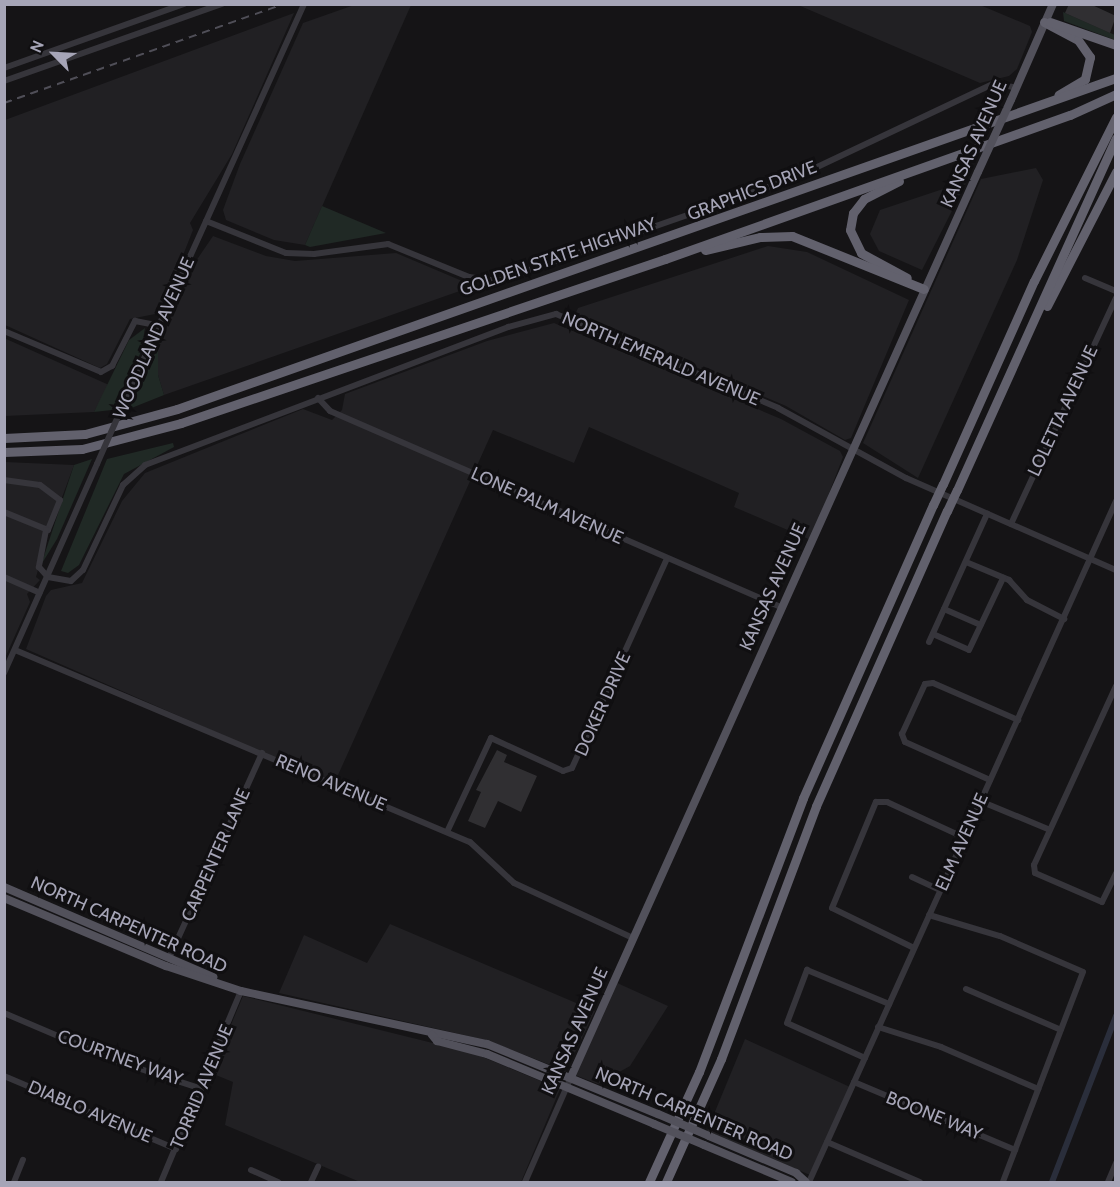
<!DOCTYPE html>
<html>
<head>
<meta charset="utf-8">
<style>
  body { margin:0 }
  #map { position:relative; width:1120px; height:1187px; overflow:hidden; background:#151416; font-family:Cabin,sans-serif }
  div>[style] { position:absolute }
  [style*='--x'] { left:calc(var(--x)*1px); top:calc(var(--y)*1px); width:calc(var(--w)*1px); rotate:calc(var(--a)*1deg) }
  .built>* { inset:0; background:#212023 }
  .green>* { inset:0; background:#202925 }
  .canal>* { height:6px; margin:-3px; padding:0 3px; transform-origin:3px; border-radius:3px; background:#2a2e3b }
  .building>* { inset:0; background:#302f32 }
  .minor>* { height:6px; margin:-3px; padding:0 3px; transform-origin:3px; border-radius:3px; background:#36353b }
  .major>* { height:8px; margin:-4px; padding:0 4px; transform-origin:4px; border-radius:4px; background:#52515b }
  .highway>* { height:9px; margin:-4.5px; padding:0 4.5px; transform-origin:4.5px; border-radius:4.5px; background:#62616d }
  .rail>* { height:1.5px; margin-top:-0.75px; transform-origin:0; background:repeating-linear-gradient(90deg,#4f4e57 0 8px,transparent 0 14px) }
  .minor-bridge>* { height:6px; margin:-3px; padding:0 3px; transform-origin:3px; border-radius:3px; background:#36353b }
  .major-bridge>* { height:8px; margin:-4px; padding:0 4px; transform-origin:4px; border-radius:4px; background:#52515b }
  .highway-bridge>* { height:9px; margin:-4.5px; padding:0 4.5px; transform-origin:4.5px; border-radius:4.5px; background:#62616d }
  span { translate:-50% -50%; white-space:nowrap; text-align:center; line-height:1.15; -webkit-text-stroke:6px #100f11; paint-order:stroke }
  .street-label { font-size:18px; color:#a6a5b7 }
  .frame { position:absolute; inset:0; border:6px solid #a6a5b7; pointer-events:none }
  .north { position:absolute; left:24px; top:24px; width:60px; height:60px; -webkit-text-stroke:4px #100f11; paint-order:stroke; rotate:294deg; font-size:16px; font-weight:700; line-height:24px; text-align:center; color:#a6a5b7 }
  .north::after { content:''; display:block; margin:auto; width:21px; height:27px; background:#a6a5b7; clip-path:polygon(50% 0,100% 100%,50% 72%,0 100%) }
</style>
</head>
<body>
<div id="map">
  <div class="built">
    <i style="clip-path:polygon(357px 4px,411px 5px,305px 245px,274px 240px,226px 220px,223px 210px,240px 164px,303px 23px)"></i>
    <i style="clip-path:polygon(798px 5px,980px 5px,1030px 26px,1032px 32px,1017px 69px,1009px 76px,980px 83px)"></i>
    <i style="clip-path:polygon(294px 13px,232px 154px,190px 223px,193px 230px,160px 313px,130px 319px,107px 364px,100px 368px,5px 325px,5px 120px)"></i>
    <i style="clip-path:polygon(1036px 168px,1043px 180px,1017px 260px,918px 478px,863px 443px,981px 179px)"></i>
    <i style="clip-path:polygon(967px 181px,922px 270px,879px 251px,870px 234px,880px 210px)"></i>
    <i style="clip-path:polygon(213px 236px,266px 256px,295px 261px,396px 253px,474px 286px,164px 395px,158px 375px,158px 347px,196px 261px)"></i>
    <i style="clip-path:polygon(768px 246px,807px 252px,909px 300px,851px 438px,845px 440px,786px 406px,575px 315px,578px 308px)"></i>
    <i style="clip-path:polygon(554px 323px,781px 419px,840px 451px,843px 457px,811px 540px,734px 507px,739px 493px,589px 427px,574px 463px,493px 430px,334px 784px,26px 649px,46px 596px,51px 590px,82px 583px,122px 501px,145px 473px,303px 409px,332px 420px,342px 410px,345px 394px,487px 341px)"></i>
    <i style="clip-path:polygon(4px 338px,109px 385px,94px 412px,5px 416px)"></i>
    <i style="clip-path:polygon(5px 462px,74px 465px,47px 538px,36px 577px,40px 580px,27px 594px,30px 602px,5px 658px)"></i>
    <i style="clip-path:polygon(390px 924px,595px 1011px,566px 1071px,486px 1040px,279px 993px,304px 935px,367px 963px)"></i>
    <i style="clip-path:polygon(615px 982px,668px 1006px,630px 1066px,598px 1084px,575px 1075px)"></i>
    <i style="clip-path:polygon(243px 996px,473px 1053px,560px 1089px,521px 1182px,360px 1182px,225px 1125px,233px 1082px,211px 1073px)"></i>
    <i style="clip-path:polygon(745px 1039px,850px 1087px,810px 1175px,707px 1131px)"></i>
  </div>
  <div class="green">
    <i style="clip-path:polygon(1063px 12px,1115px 35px,1115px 40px,1064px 21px)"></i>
    <i style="clip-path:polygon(322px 206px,386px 233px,310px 247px,305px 245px)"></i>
    <i style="clip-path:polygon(145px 328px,141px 352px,112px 410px,94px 412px,129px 340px)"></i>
    <i style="clip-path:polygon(158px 347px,158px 375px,164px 395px,129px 409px)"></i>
    <i style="clip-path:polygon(173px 443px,174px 447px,124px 474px,79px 565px,68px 573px,61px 571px,107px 459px)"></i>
    <i style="clip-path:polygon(92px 459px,57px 539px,41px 565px,74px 465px)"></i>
  </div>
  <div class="canal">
    <i style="--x:1052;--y:1182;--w:178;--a:-68.9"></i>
  </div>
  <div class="building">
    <i style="clip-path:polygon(1069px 4px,1090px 4px,1116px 16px,1110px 33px,1065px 13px)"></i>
    <i style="clip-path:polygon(497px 750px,507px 755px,504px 762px,537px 776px,521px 812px,498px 801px,485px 828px,468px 821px,481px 792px,476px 790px)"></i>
  </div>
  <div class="minor">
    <i style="--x:4;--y:68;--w:191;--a:-19.6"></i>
    <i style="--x:4;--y:81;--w:231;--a:-19.5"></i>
    <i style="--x:206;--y:221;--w:86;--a:21.8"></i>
    <i style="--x:286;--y:253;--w:28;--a:2"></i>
    <i style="--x:314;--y:254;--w:75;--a:-7.7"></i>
    <i style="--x:388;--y:244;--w:87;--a:22.2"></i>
    <i style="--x:469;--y:277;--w:29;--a:8"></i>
    <i style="--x:498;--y:281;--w:316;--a:-19.2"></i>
    <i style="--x:796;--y:177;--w:220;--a:-25.3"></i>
    <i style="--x:995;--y:83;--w:22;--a:13"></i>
    <i style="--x:1085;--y:278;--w:34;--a:23"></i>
    <i style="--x:4;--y:331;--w:105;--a:22.9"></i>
    <i style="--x:101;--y:372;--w:13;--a:-29"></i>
    <i style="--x:112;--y:366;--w:51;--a:-62.9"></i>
    <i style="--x:135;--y:321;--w:25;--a:11"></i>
    <i style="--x:318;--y:398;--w:18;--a:47"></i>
    <i style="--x:330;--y:411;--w:492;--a:23.5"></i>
    <i style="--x:123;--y:405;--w:440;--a:-65.7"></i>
    <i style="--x:4;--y:480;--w:36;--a:8"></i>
    <i style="--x:40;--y:485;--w:25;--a:37"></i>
    <i style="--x:60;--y:500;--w:32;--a:112"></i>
    <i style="--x:48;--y:530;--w:48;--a:-157.8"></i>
    <i style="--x:1011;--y:524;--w:249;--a:-65.1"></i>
    <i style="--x:46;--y:530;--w:38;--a:101"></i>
    <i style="--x:39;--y:567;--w:13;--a:48"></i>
    <i style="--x:48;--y:577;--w:23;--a:10"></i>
    <i style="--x:71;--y:581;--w:16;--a:-43"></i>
    <i style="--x:83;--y:570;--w:94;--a:-64.8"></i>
    <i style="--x:123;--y:485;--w:30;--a:-42"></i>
    <i style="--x:145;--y:465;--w:388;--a:-20.8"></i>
    <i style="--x:508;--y:327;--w:50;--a:-15.2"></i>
    <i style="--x:556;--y:314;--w:241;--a:22.9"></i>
    <i style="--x:778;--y:408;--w:146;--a:28.7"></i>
    <i style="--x:906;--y:478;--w:229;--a:23.7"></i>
    <i style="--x:966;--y:562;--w:47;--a:22.7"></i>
    <i style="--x:1009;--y:580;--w:27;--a:48"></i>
    <i style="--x:1027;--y:600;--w:42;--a:27.2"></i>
    <i style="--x:4;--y:577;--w:39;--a:24"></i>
    <i style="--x:944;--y:609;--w:40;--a:23.4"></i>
    <i style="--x:933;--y:634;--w:39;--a:24"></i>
    <i style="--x:969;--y:650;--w:80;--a:-64.7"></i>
    <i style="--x:929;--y:642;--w:141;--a:-65.6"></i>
    <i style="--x:15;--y:650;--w:494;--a:22.9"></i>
    <i style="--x:470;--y:842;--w:60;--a:43"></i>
    <i style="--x:514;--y:883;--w:131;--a:24.8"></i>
    <i style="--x:4;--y:673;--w:229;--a:-66"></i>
    <i style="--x:1116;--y:686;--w:197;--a:114.6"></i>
    <i style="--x:1034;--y:865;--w:8;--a:83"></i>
    <i style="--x:1035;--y:873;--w:73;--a:23.4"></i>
    <i style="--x:1102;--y:902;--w:32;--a:-64"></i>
    <i style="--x:990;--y:780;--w:93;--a:-155.9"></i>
    <i style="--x:905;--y:742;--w:9;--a:-111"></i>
    <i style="--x:902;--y:734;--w:55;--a:-65.3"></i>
    <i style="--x:925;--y:684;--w:8;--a:-7"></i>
    <i style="--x:933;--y:683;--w:93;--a:23.5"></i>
    <i style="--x:980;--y:801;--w:74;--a:22.4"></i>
    <i style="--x:447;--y:832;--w:104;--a:-64.9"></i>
    <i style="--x:491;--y:738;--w:79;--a:24.6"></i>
    <i style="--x:563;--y:771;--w:9;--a:-18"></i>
    <i style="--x:572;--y:768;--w:230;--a:-65.6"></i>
    <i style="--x:912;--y:877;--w:31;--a:25"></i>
    <i style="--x:929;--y:915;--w:74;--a:16.5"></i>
    <i style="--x:1000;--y:936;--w:90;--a:23.4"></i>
    <i style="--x:1083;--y:972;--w:225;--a:110.9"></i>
    <i style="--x:914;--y:948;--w:91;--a:-154"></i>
    <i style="--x:832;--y:908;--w:115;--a:-67.5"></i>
    <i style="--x:876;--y:802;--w:11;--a:0"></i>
    <i style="--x:887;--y:802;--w:84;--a:24.7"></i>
    <i style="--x:170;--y:956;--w:223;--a:-65.6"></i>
    <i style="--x:966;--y:989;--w:103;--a:23.3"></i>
    <i style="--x:4;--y:1013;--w:125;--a:23.1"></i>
    <i style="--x:119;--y:1062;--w:87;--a:18"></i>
    <i style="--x:878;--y:1027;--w:66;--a:17.6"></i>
    <i style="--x:941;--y:1047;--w:106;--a:23.4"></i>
    <i style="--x:865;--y:1058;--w:85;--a:-155.8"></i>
    <i style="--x:787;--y:1023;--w:57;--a:-69.3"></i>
    <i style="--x:807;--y:970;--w:89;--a:22.5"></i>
    <i style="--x:4;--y:1076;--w:187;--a:23"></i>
    <i style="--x:854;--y:1082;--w:175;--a:22.9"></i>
    <i style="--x:827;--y:1142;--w:101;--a:23.3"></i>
    <i style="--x:251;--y:1170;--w:30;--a:24"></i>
    <i style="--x:14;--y:1182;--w:24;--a:-68"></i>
    <i style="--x:161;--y:1182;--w:207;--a:-67.3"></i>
    <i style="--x:311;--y:1182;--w:17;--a:-65"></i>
    <i style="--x:525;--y:1182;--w:115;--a:-66.3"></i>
    <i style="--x:809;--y:1182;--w:747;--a:-65.73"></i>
    <i style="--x:1108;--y:1182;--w:21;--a:-67"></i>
  </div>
  <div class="major">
    <i style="--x:1011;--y:100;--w:105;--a:-66.4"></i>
    <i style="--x:4;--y:887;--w:228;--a:23.3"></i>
    <i style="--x:4;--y:898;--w:176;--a:22.8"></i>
    <i style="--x:166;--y:966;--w:79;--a:18.4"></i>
    <i style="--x:241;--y:991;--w:252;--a:12.2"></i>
    <i style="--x:487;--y:1044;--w:185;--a:22.3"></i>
    <i style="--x:432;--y:1035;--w:8;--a:50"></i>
    <i style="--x:437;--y:1041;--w:52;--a:14.6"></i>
    <i style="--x:487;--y:1054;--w:181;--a:22.7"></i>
    <i style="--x:571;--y:1077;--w:992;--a:-65.79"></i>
    <i style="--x:709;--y:1136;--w:95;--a:23"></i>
    <i style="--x:796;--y:1173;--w:13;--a:42"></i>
    <i style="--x:704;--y:1145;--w:95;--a:22.8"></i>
  </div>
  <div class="highway">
    <i style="--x:1044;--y:22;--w:38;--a:28"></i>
    <i style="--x:1078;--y:40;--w:21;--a:55"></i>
    <i style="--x:1090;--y:57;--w:23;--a:103"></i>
    <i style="--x:1085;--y:79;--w:31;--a:149"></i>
    <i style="--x:1050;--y:22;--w:70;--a:19.2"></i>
    <i style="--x:899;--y:181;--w:39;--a:153"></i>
    <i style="--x:864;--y:199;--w:18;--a:128"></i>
    <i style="--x:853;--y:213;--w:17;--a:100"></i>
    <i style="--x:850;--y:230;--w:25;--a:64"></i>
    <i style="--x:861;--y:253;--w:52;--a:28.5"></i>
    <i style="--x:705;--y:250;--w:57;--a:-13.3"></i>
    <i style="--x:760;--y:237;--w:32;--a:-2"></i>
    <i style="--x:792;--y:236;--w:142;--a:21.9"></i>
    <i style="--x:1047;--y:306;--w:151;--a:-62.8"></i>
    <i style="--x:4;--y:438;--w:81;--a:-2.8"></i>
    <i style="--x:85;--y:434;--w:95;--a:-15.2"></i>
    <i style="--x:177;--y:409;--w:996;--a:-19.42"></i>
    <i style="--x:4;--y:452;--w:78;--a:-2.2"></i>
    <i style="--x:82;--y:449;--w:102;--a:-14.7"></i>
    <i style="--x:181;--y:423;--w:511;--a:-18.72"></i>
    <i style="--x:665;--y:259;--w:430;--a:-19.6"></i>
    <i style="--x:1070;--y:115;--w:51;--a:-24.5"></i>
    <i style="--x:943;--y:484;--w:222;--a:-65.9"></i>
    <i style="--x:1034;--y:281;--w:183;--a:-63.4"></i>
    <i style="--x:957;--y:490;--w:386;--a:-65.7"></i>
    <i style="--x:649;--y:1182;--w:121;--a:-65.6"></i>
    <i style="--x:699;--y:1072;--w:293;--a:-69.2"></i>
    <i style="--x:803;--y:798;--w:321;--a:-66.1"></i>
    <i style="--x:666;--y:1182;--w:135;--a:-65.9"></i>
    <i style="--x:721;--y:1059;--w:270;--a:-69.4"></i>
    <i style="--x:816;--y:806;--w:323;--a:-66.1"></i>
  </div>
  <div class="rail">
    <i style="--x:4;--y:103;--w:297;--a:-19.5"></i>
  </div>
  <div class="minor-bridge">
    <i style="--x:97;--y:464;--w:64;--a:-66.2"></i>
  </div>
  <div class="major-bridge">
    <i style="--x:978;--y:172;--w:79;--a:-65.4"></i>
    <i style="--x:658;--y:1114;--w:56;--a:23.3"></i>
    <i style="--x:654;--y:1124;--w:54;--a:22.8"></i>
  </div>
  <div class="highway-bridge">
    <i style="--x:933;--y:505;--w:23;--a:-65"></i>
    <i style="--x:947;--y:511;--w:23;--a:-65"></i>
  </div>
  <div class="street-label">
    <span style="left:974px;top:144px;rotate:-66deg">KANSAS AVENUE</span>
    <span style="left:752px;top:191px;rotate:-21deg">GRAPHICS DRIVE</span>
    <span style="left:558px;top:257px;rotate:-19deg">GOLDEN STATE HIGHWAY</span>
    <span style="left:154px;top:338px;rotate:-66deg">WOODLAND AVENUE</span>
    <span style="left:661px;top:359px;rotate:23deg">NORTH EMERALD AVENUE</span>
    <span style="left:1063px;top:411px;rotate:-65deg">LOLETTA AVENUE</span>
    <span style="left:547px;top:506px;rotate:24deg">LONE PALM AVENUE</span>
    <span style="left:773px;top:587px;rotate:-66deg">KANSAS AVENUE</span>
    <span style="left:603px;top:704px;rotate:-66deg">DOKER DRIVE</span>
    <span style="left:331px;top:783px;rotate:23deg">RENO AVENUE</span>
    <span style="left:962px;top:842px;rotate:-66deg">ELM AVENUE</span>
    <span style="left:216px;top:855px;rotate:-66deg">CARPENTER LANE</span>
    <span style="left:129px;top:925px;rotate:24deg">NORTH CARPENTER ROAD</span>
    <span style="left:575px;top:1031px;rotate:-66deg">KANSAS AVENUE</span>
    <span style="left:120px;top:1058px;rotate:20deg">COURTNEY WAY</span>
    <span style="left:202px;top:1087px;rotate:-67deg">TORRID AVENUE</span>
    <span style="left:90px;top:1112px;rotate:23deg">DIABLO AVENUE</span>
    <span style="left:694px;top:1114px;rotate:23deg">NORTH CARPENTER ROAD</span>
    <span style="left:934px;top:1116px;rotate:22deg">BOONE WAY</span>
  </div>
  <div class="frame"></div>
  <div class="north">N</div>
</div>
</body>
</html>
